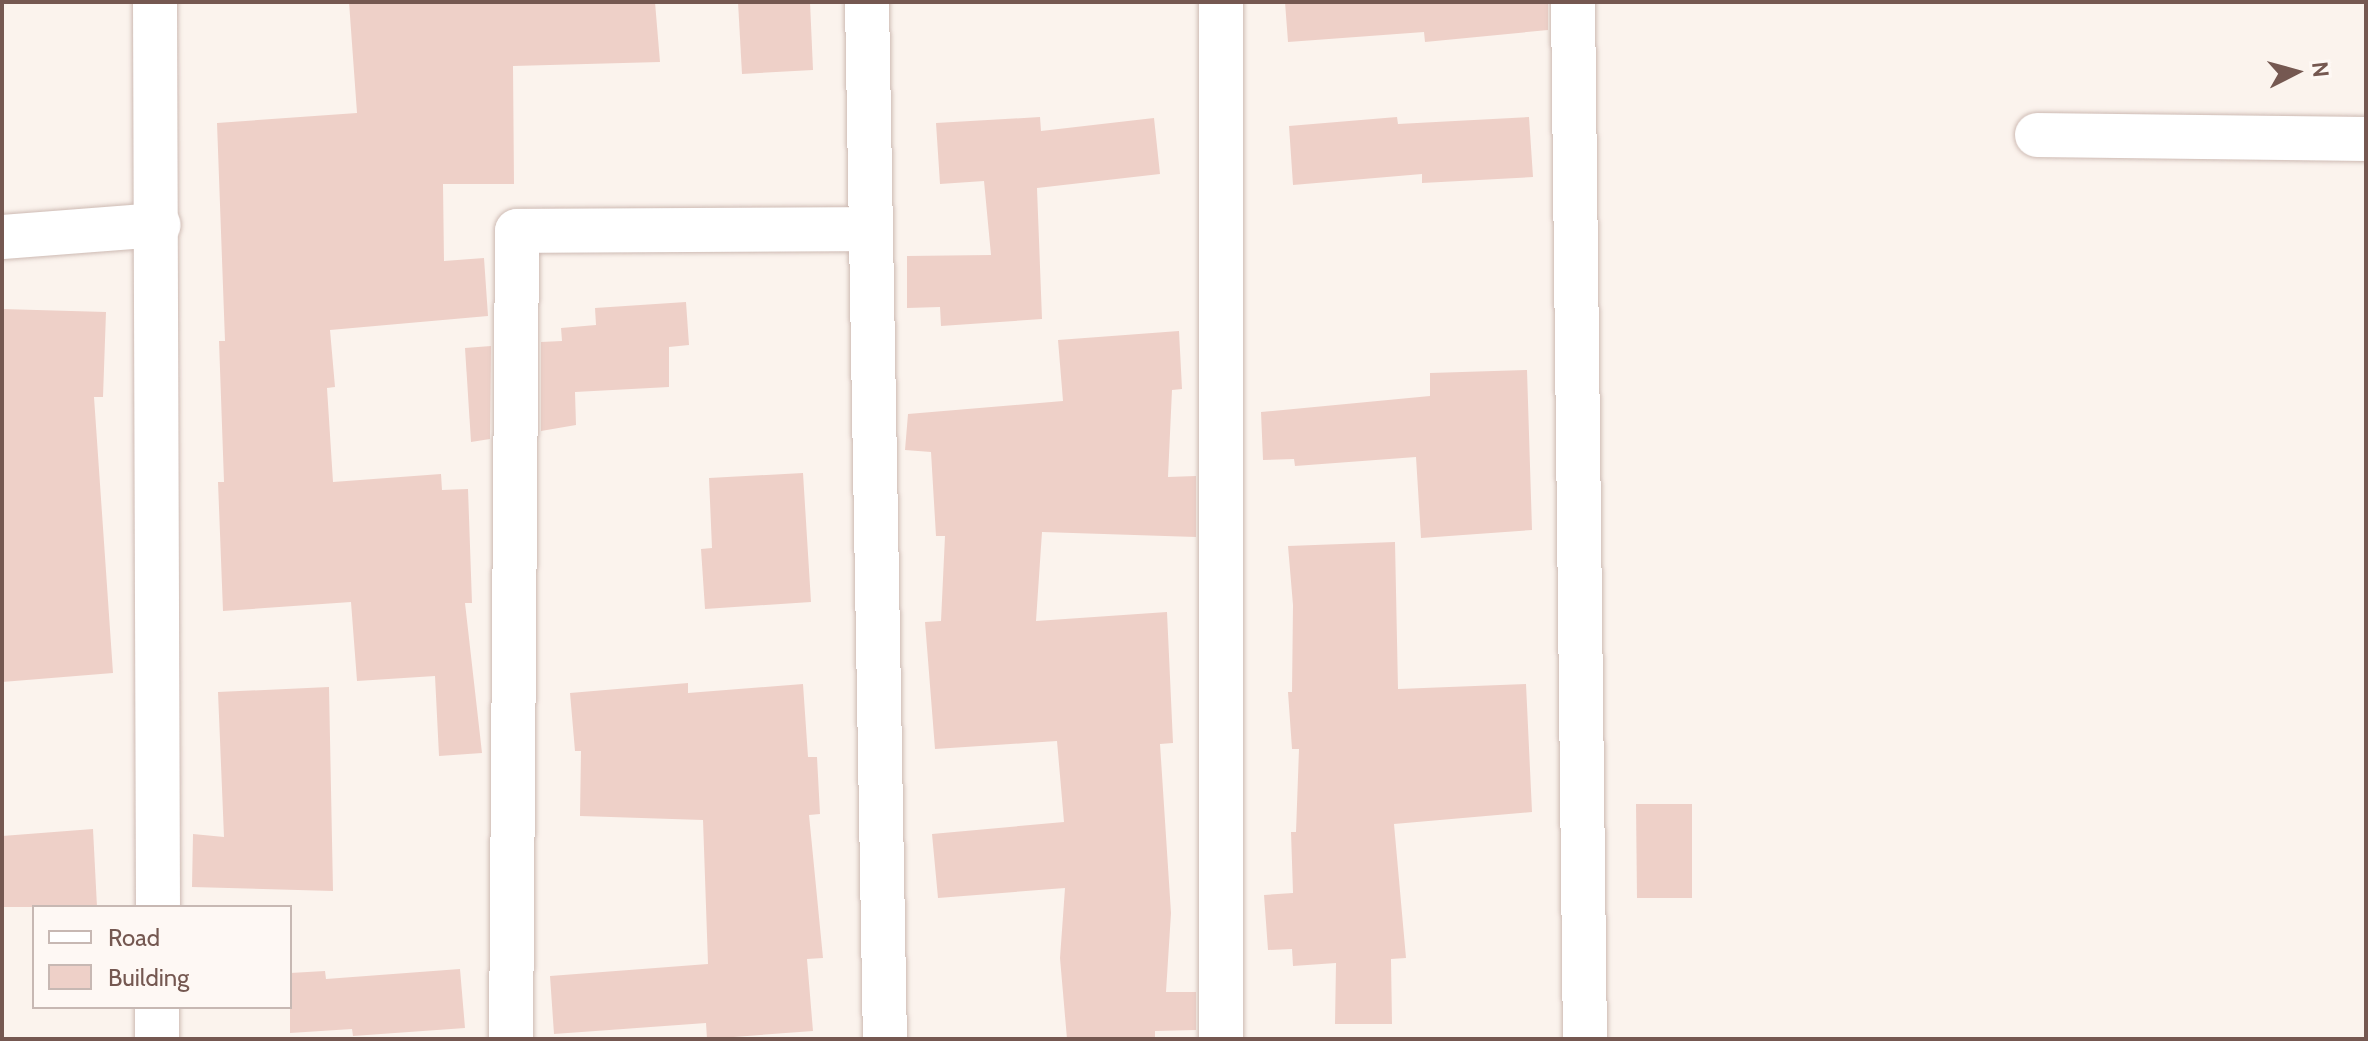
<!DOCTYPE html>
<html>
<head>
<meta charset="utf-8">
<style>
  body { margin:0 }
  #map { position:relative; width:2368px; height:1041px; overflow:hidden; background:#fbf3ed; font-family:Cabin,sans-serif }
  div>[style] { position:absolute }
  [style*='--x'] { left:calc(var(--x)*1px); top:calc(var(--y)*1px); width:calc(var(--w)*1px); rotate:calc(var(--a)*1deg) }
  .building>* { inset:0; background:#eed0c8 }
  .roads { filter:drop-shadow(0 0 2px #cdbab3) drop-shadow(0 0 2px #cdbab3) }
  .street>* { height:44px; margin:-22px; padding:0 22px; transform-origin:22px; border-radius:22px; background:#fff }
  span { translate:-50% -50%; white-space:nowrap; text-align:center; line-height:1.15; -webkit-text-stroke:7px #fef8f4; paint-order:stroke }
  .frame { position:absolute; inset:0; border:4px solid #755851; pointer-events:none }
  .legend { position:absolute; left:32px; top:905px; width:260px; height:104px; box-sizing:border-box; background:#fef8f4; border:2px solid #c7b8b3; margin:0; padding:10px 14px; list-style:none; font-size:24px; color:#755851 }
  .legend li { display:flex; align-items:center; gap:16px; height:40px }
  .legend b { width:40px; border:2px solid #c7b8b3 }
  .north { position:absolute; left:2256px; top:32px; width:80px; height:80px; -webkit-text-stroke:6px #fef8f4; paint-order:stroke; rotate:84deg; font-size:22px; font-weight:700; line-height:32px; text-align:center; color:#755851 }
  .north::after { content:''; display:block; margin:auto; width:28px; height:36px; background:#755851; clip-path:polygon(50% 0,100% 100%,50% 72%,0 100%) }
</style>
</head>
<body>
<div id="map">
  <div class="building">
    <i style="clip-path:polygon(349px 2px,655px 2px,660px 62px,513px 66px,514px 184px,443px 184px,444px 261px,484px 258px,488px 316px,330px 330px,335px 387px,327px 388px,333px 482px,441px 474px,442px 490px,468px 489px,472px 603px,465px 603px,482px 753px,439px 756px,435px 676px,357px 681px,351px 602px,223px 611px,218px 482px,224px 482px,219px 341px,225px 341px,217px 123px,357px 113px)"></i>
    <i style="clip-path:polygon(738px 2px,810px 2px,813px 70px,742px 74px)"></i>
    <i style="clip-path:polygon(1285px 2px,1548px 2px,1548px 30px,1425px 42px,1424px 32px,1288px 42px)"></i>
    <i style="clip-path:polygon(1040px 117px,1041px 131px,1154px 118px,1160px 174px,1037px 188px,1042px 319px,941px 326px,940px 307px,907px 308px,907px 256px,991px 255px,984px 181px,940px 184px,936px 123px)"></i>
    <i style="clip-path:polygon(1397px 117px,1398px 124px,1529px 117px,1533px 177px,1422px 183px,1422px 174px,1293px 185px,1289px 126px)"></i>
    <i style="clip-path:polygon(686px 302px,689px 345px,669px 347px,669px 387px,575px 392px,576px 425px,541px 431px,541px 342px,562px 341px,561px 328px,596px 325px,595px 308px)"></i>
    <i style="clip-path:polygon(2px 309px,106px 312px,103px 397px,94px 397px,113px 673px,2px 682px)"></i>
    <i style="clip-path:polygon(1179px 331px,1182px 389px,1172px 390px,1168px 477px,1196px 476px,1196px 537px,1042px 532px,1036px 621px,1167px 612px,1173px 743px,1160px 744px,1171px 913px,1166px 992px,1196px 992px,1196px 1030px,1155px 1031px,1155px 1039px,1067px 1039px,1060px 958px,1065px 888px,938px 898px,932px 834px,1064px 822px,1057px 741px,935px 749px,925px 622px,941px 621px,945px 536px,936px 536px,931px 452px,905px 450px,908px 414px,1063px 401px,1058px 340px)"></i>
    <i style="clip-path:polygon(491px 346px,490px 439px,471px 442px,465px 348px)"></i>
    <i style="clip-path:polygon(1527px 370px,1532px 530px,1421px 538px,1416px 457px,1295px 466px,1294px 459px,1263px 460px,1261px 412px,1430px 396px,1430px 373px)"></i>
    <i style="clip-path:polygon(803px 473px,811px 602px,705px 609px,701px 549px,712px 548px,709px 478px)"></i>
    <i style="clip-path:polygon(1395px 542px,1398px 689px,1526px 684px,1532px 812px,1394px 824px,1406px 958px,1391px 959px,1392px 1024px,1335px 1024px,1336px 963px,1293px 966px,1292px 949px,1268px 950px,1264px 895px,1293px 893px,1291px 832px,1296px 832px,1299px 749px,1292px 749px,1288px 692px,1292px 692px,1293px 605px,1288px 546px)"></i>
    <i style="clip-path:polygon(688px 683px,688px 693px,803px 684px,808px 757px,817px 757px,820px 814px,809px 815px,823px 958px,807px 959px,813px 1031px,707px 1039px,706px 1023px,554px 1034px,550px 976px,708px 964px,703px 820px,580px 816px,581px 751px,575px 751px,570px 693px)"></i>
    <i style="clip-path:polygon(329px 687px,333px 891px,192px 887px,193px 834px,224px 837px,218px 692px)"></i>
    <i style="clip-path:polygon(1636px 804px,1692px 804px,1692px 898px,1637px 898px)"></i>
    <i style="clip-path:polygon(93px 829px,97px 907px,2px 907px,2px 836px)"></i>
    <i style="clip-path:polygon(460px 969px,465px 1028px,353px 1036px,352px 1029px,290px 1033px,290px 973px,325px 971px,326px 979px)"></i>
  </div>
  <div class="roads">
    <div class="street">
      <i style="--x:155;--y:2;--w:905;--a:89.81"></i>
      <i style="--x:867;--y:2;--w:1037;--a:89.01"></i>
      <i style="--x:1573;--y:2;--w:1037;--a:89.34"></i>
      <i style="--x:2037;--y:135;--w:329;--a:0.7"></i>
      <i style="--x:2;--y:237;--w:157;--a:-4.4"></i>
      <i style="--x:157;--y:1039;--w:32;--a:-90"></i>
      <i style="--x:511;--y:1039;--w:808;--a:-89.57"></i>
      <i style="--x:517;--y:231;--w:350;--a:-0.3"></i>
      <i style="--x:1221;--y:1039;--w:1037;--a:-90"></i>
    </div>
  </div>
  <div class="frame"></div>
  <ul class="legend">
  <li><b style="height:10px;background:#fff"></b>Road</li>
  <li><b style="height:22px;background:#eed0c8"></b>Building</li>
  </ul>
  <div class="north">N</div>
</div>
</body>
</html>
